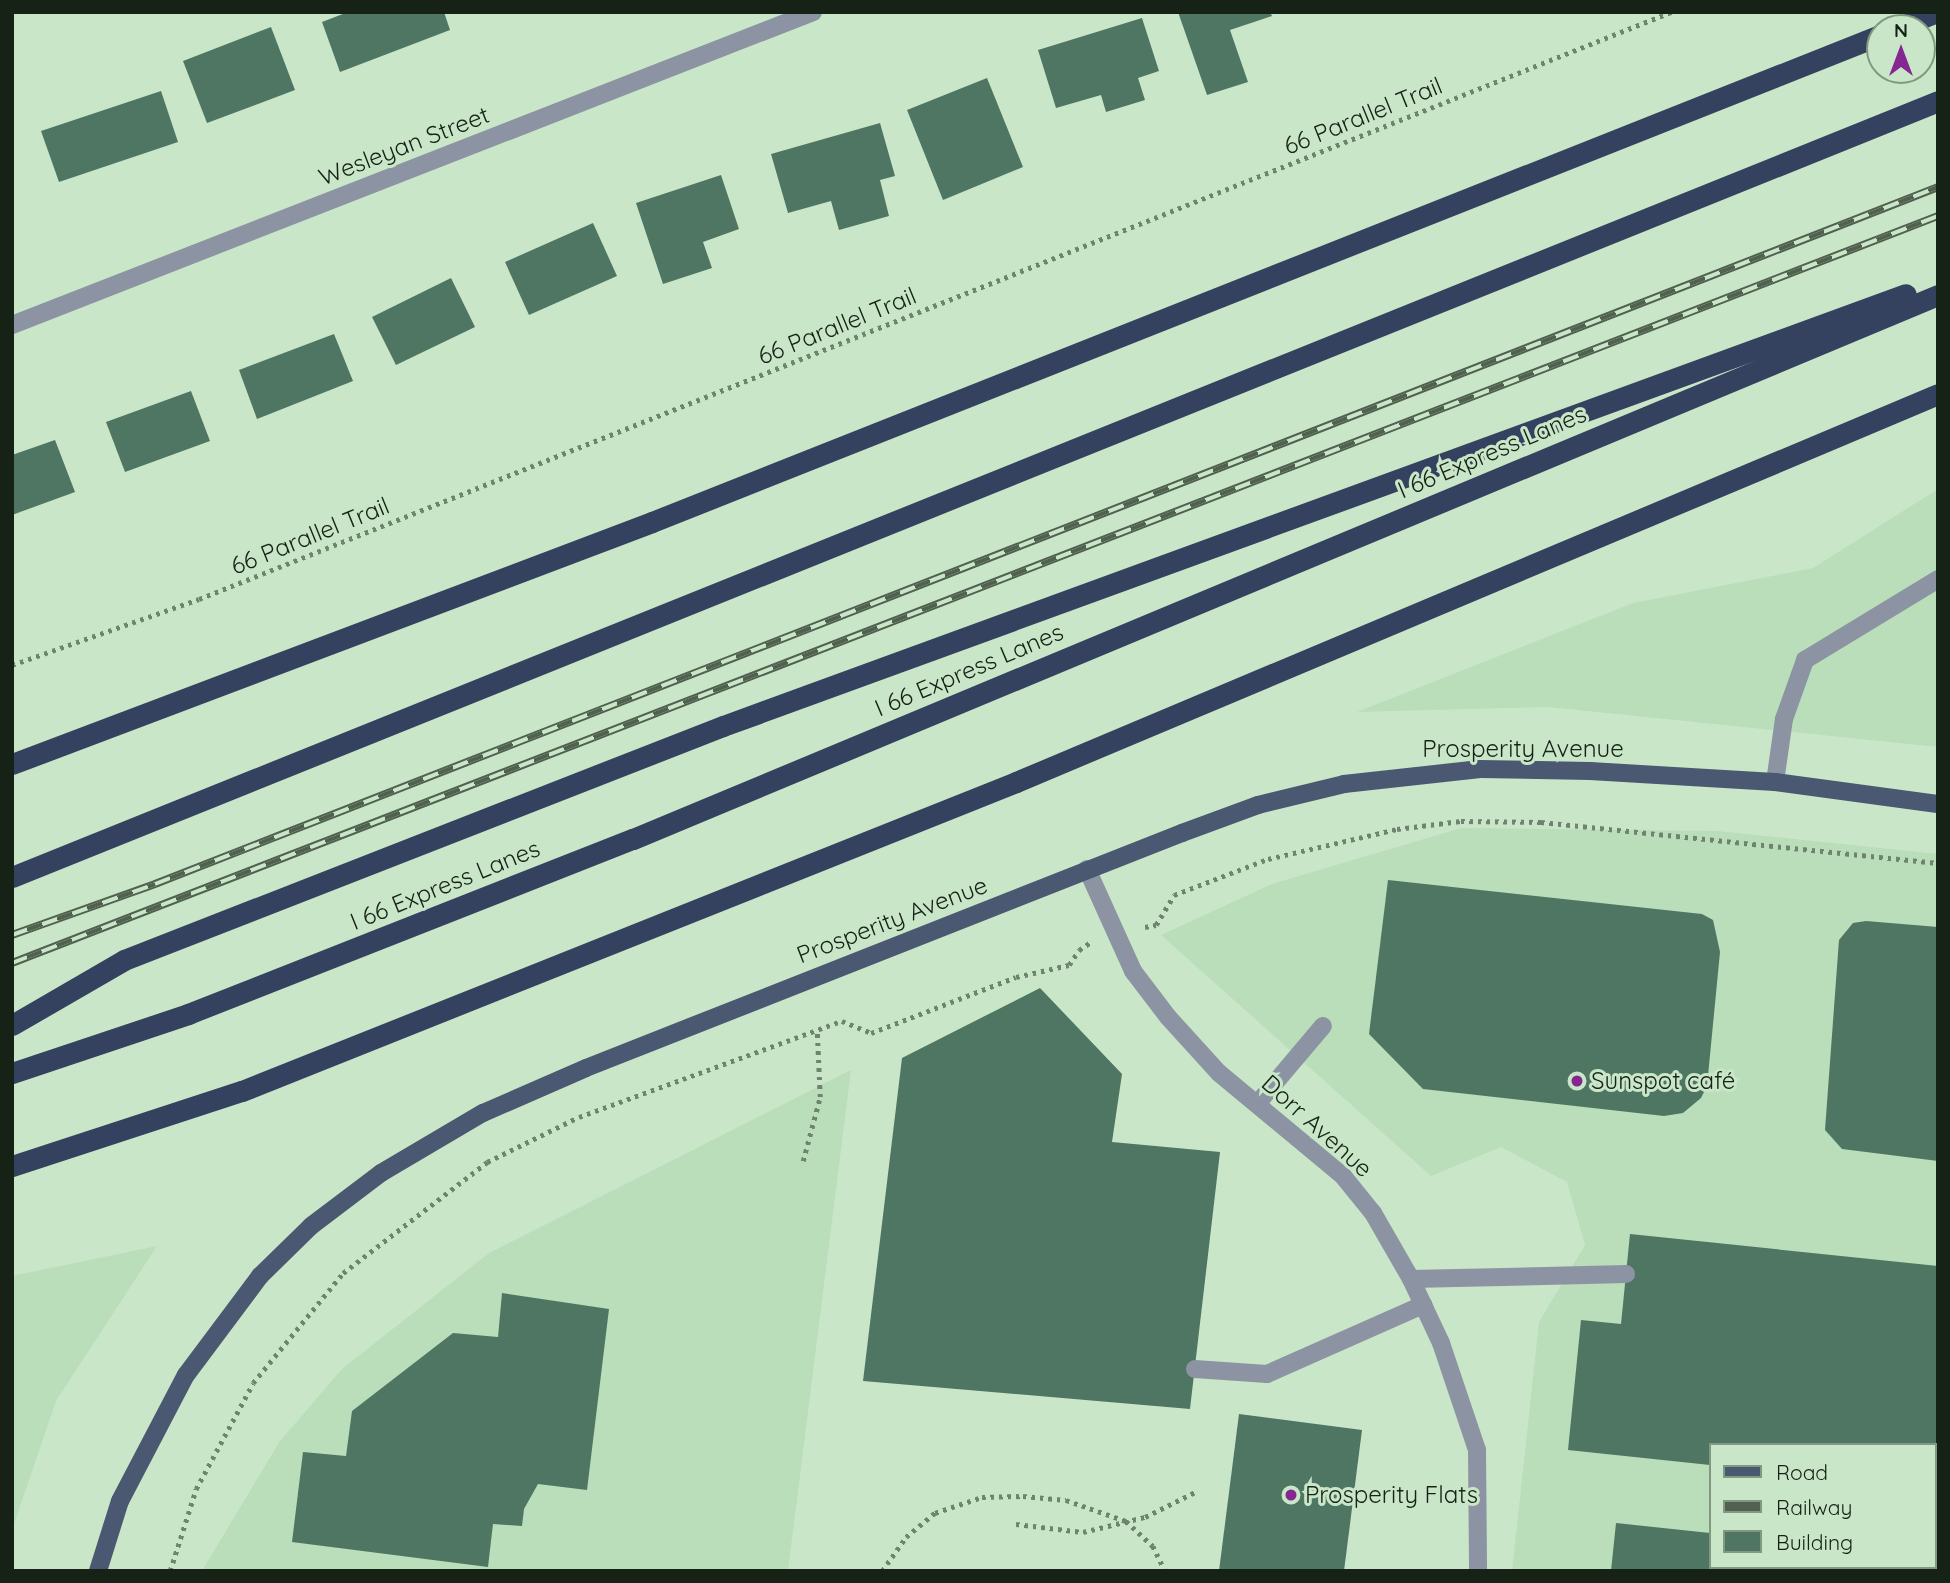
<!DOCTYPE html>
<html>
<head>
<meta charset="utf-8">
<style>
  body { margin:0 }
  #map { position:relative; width:1950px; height:1583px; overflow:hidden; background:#c9e7c8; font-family:Quicksand,sans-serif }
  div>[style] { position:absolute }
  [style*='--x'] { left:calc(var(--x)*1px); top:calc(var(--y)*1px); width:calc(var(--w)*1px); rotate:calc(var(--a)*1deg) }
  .built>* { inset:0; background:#badeb9 }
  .building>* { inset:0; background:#4e7663 }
  .path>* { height:4.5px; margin-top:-2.25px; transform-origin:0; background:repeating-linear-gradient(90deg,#6f846f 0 3.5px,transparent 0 8.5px) }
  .minor>* { height:18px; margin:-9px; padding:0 9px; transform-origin:9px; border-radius:9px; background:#8c94a3 }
  .major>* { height:18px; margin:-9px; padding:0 9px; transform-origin:9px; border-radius:9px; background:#4b5871 }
  .highway>* { height:21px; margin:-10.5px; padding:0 10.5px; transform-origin:10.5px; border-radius:10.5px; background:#34425f }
  .rail>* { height:8px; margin-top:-4px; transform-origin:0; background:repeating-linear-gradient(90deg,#c9e7c8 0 16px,#50614f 0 32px); box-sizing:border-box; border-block:2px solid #50614f }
  .dots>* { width:19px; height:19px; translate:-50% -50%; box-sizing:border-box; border:4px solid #c9e7c8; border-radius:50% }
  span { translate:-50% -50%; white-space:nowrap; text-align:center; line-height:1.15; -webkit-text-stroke:6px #c9e7c8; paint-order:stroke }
  .street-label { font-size:24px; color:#172217 }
  .poi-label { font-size:24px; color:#172217 }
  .left { translate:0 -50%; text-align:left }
  .frame { position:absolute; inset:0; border:14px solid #172217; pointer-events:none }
  .legend { position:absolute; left:1709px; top:1443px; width:228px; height:126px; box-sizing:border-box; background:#c9e7c8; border:2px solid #829881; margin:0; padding:9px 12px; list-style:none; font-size:21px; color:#172217 }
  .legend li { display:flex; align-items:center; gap:14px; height:35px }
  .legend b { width:35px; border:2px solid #829881 }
  .north { position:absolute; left:1866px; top:14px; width:70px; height:70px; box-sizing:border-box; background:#c9e7c8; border:2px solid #829881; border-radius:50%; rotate:0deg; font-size:19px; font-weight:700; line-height:28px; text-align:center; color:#172217 }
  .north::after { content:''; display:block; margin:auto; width:24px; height:32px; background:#862690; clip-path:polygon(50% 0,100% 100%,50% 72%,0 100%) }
</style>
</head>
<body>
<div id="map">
  <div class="built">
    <i style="clip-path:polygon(1938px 489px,1938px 747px,1548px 707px,1357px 712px,1633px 603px,1813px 568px)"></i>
    <i style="clip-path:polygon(evenodd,1461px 828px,1718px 831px,1938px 854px,1938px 1571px,1512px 1571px,1539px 1322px,1585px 1245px,1567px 1182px,1501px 1147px,1431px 1176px,1161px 935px,1272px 884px,1461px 828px,1710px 1445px,1934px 1445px,1934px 1567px,1710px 1567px,1710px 1445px)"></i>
    <i style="clip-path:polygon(851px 1070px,788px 1571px,202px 1571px,280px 1441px,342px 1369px,489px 1253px)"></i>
    <i style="clip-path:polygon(157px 1246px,56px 1401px,12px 1530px,12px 1276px)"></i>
  </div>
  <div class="building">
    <i style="clip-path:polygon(348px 12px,444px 12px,450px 30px,340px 72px,322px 22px)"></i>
    <i style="clip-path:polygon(1178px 12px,1270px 12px,1272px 16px,1230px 30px,1248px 82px,1207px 95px)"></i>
    <i style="clip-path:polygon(1142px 18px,1159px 71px,1138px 78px,1145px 100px,1106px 112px,1101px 95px,1056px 108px,1038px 50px)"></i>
    <i style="clip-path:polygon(271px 27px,295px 90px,207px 123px,183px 61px)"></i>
    <i style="clip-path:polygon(987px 78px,1023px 167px,943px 200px,907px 110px)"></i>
    <i style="clip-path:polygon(161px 91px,178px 142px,59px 182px,41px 131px)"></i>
    <i style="clip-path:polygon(880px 123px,895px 176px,880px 180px,889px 216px,839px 230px,831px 201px,788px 213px,771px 154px)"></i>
    <i style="clip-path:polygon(721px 175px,739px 229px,703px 242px,712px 268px,663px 284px,636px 203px)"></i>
    <i style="clip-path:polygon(593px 223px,617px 276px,529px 315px,505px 262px)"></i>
    <i style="clip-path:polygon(451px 278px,475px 327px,396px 365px,372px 317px)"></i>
    <i style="clip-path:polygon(334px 334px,353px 381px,257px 419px,239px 370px)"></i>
    <i style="clip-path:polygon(191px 391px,210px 441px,125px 472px,106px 422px)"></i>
    <i style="clip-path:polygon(55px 440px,75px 492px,12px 515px,12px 455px)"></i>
    <i style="clip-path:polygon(1388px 880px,1702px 914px,1713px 920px,1720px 952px,1707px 1086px,1701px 1098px,1683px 1113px,1664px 1116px,1423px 1089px,1369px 1034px)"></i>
    <i style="clip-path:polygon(1866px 921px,1938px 927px,1938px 1161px,1842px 1149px,1825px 1130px,1839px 940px,1853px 923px)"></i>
    <i style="clip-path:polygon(1040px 988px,1122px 1074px,1112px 1142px,1220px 1152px,1190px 1409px,863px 1381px,902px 1058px)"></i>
    <i style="clip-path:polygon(1630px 1234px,1938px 1266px,1938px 1488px,1934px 1445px,1710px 1445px,1710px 1465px,1568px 1450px,1581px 1320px,1621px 1324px)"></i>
    <i style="clip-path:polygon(502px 1293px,609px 1309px,587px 1490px,538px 1484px,524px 1509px,522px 1526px,493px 1524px,488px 1567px,292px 1542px,303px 1452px,346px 1456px,352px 1411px,453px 1333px,498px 1337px)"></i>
    <i style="clip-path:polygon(1239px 1414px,1362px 1430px,1344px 1571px,1219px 1571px)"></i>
    <i style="clip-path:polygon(1616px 1523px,1710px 1533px,1710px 1567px,1785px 1567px,1785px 1571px,1611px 1571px)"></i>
  </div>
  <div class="path">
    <i style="--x:12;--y:665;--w:198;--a:-19.4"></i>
    <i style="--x:199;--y:599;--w:1585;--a:-21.74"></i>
    <i style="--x:1145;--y:927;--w:11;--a:-10"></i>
    <i style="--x:1156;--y:925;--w:35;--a:-59"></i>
    <i style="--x:1174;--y:895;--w:101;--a:-21"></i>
    <i style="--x:1268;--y:859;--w:132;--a:-13.1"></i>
    <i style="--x:1397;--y:829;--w:64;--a:-7.1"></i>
    <i style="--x:1461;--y:821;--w:80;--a:0.7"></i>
    <i style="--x:1541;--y:822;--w:399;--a:5.9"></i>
    <i style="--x:803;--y:1161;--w:66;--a:-75.1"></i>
    <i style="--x:820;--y:1097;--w:67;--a:-92.6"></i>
    <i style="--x:1016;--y:1524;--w:67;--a:6.8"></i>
    <i style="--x:1083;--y:1532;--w:64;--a:-13.6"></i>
    <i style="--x:1145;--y:1517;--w:56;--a:-26.6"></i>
    <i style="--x:170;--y:1571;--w:86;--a:-72.4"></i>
    <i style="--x:196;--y:1489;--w:120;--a:-61.7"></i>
    <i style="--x:253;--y:1383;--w:142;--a:-50.7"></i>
    <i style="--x:343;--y:1273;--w:182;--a:-37.6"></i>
    <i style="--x:487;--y:1162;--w:102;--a:-26.1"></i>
    <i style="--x:579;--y:1117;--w:280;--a:-20.1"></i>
    <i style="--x:842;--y:1021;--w:31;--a:22"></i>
    <i style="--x:871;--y:1033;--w:155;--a:-21.1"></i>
    <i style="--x:1016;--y:977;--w:54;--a:-12.8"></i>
    <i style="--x:1069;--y:965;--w:18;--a:-56"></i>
    <i style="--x:1079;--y:950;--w:14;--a:-34"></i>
    <i style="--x:882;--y:1571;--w:42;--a:-54.8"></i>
    <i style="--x:906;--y:1537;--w:38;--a:-40"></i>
    <i style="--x:935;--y:1513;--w:50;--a:-18.8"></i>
    <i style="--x:982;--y:1497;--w:41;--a:-1.4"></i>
    <i style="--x:1023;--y:1496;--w:43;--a:5.3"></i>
    <i style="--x:1066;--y:1500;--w:64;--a:19.3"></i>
    <i style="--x:1126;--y:1521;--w:37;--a:43"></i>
    <i style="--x:1153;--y:1546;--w:28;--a:64"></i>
  </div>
  <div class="minor">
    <i style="--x:12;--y:325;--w:860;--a:-21.34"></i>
    <i style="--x:1775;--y:782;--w:64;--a:-81.9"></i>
    <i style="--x:1784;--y:719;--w:63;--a:-70.4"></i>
    <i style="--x:1805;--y:660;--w:156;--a:-31.3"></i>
    <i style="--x:1087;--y:869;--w:112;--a:65.7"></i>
    <i style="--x:1133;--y:971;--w:58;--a:52.7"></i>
    <i style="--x:1168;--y:1017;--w:76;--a:47.7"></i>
    <i style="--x:1219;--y:1073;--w:161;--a:39.7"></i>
    <i style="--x:1343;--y:1176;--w:48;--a:51"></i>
    <i style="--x:1373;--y:1213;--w:76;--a:60.1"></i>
    <i style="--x:1411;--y:1279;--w:71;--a:64.9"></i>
    <i style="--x:1441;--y:1343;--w:113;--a:71.4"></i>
    <i style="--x:1477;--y:1450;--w:121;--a:89.5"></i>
    <i style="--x:1257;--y:1104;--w:102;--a:-49.8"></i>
    <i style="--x:1411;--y:1279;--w:215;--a:-1.3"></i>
    <i style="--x:1195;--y:1369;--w:72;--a:4"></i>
    <i style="--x:1267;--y:1374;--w:171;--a:-23.9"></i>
  </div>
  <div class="major">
    <i style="--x:98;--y:1571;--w:73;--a:-72.6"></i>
    <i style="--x:120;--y:1501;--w:142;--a:-62.4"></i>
    <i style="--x:186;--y:1375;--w:124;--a:-53.2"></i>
    <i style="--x:260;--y:1276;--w:71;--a:-44.4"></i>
    <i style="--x:311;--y:1226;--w:88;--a:-37.1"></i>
    <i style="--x:381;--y:1173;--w:118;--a:-30.5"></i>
    <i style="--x:483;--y:1113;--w:112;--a:-23.6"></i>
    <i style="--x:586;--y:1068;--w:641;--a:-21.52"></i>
    <i style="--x:1182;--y:833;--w:81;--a:-20.2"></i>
    <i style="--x:1258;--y:805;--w:89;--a:-13.7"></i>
    <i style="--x:1344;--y:784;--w:137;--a:-6.3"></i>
    <i style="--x:1480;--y:769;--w:110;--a:1"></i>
    <i style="--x:1590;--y:771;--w:185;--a:3.4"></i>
    <i style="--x:1775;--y:782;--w:164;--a:7.7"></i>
  </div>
  <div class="highway">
    <i style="--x:1897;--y:28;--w:43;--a:-21.8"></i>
    <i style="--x:12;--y:764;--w:684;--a:-20.71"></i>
    <i style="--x:652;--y:522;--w:1321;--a:-21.63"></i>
    <i style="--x:12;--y:877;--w:2076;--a:-21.94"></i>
    <i style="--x:12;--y:1025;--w:129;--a:-30.1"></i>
    <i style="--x:124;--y:960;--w:643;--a:-21.34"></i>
    <i style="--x:723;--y:726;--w:1259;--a:-20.06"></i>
    <i style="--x:12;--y:1073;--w:186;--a:-18.5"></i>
    <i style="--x:188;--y:1014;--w:478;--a:-21.5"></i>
    <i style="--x:633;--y:839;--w:1414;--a:-22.63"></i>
    <i style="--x:12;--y:1166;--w:242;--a:-18.1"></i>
    <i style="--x:242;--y:1091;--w:833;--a:-21.76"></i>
    <i style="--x:1016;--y:782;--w:1000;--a:-22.82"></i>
  </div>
  <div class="rail">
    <i style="--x:12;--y:935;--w:152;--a:-19.6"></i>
    <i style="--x:155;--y:884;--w:1914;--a:-21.35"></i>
    <i style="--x:12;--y:963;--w:2066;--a:-21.2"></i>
  </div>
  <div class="dots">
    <i style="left:1577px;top:1081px;background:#862690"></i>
    <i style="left:1291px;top:1495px;background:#862690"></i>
  </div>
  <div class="street-label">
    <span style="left:1363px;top:116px;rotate:-22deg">66 Parallel Trail</span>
    <span style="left:404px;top:146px;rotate:-21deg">Wesleyan Street</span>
    <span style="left:837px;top:326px;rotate:-22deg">66 Parallel Trail</span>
    <span style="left:1492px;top:452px;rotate:-23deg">I 66 Express Lanes</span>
    <span style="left:310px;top:536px;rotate:-22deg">66 Parallel Trail</span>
    <span style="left:969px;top:670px;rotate:-23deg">I 66 Express Lanes</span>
    <span style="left:1523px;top:749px">Prosperity Avenue</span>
    <span style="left:445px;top:885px;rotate:-22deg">I 66 Express Lanes</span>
    <span style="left:892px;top:920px;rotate:-21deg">Prosperity Avenue</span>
    <span style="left:1317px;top:1126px;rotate:42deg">Dorr Avenue</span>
  </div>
  <div class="poi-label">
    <span class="left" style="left:1591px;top:1081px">Sunspot café</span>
    <span class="left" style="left:1305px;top:1495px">Prosperity Flats</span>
  </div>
  <div class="frame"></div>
  <ul class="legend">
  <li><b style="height:9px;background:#4b5871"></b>Road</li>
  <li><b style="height:9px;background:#50614f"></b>Railway</li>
  <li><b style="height:19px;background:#4e7663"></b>Building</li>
  </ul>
  <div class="north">N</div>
</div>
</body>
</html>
